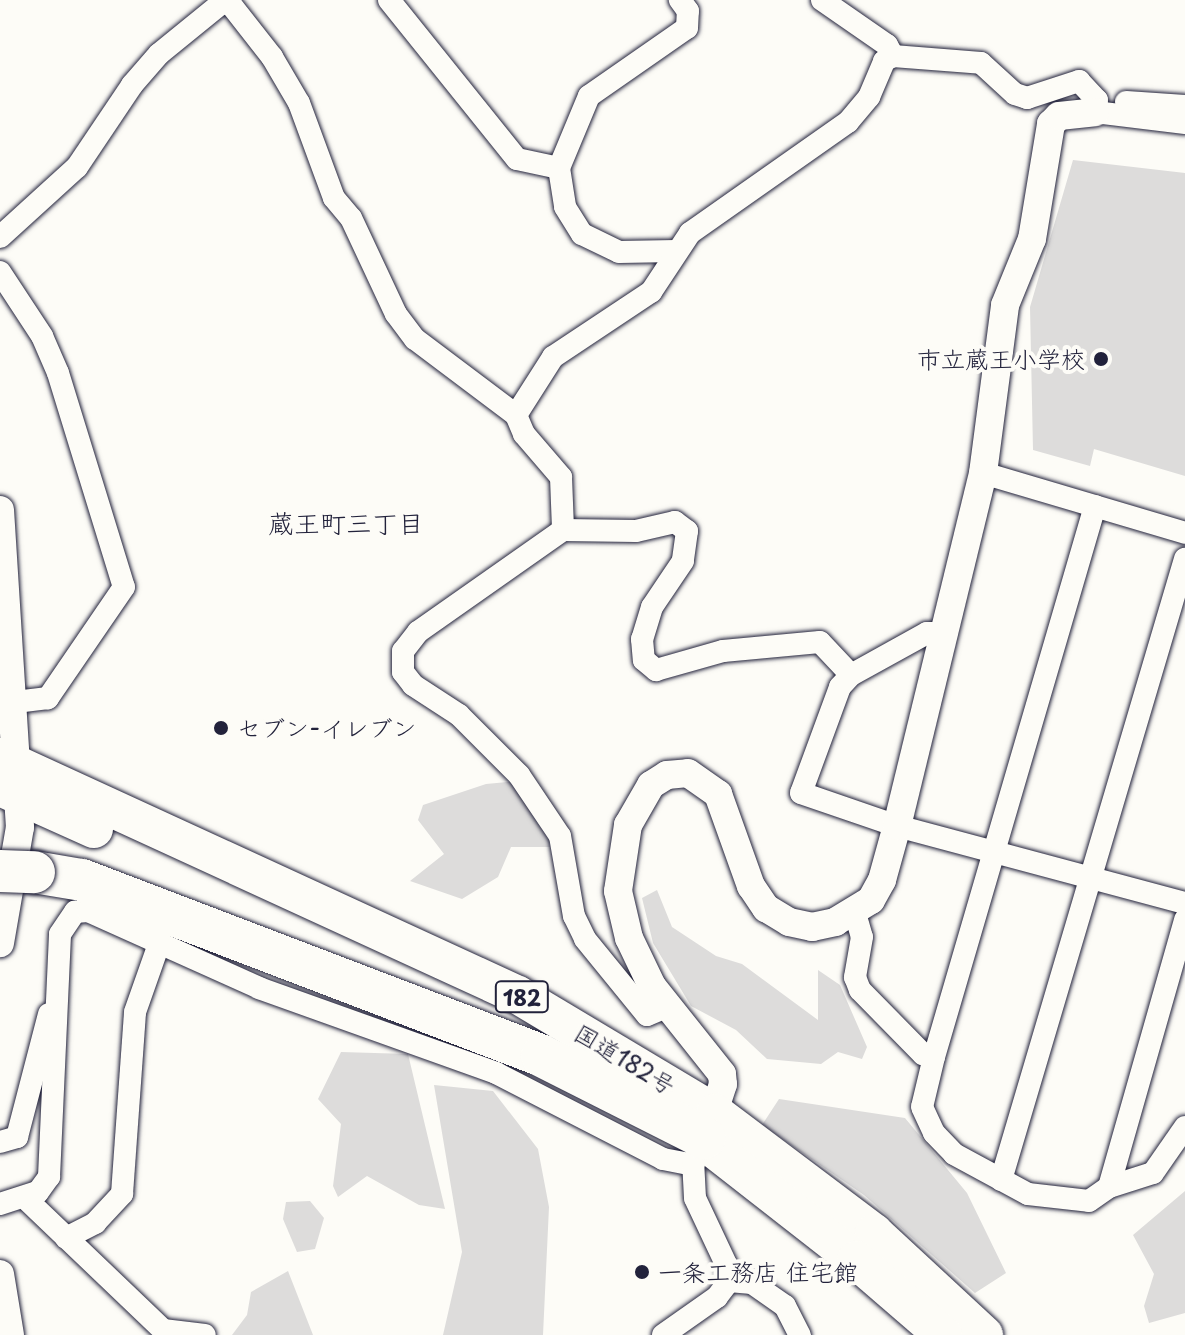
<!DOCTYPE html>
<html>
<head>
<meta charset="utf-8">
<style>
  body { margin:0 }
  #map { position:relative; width:1185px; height:1335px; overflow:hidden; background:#fdfcf7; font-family:"Playpen Sans","Klee One",sans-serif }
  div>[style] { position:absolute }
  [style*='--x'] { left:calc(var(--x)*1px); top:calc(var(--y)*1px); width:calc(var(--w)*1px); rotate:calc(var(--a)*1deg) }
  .green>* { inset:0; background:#dddcdb }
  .roads { filter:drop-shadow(0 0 2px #22223b) drop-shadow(0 0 2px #22223b) }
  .minor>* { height:22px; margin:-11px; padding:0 11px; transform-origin:11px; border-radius:11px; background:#fdfcf7 }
  .tertiary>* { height:28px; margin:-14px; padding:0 14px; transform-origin:14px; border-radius:14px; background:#fdfcf7 }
  .trunk>* { height:38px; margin:-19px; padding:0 19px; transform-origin:19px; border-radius:19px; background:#fdfcf7 }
  .motorway>* { height:42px; margin:-21px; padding:0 21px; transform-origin:21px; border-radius:21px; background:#fdfcf7 }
  .bridges { filter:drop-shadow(0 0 2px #22223b) drop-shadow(0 0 2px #22223b) }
  .motorway-bridge>* { height:42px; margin:-21px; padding:0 21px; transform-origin:21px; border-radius:21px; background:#fdfcf7 }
  .dots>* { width:22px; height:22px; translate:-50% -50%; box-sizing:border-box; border:4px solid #fdfcf7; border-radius:50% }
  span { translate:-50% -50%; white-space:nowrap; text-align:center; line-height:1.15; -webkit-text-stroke:8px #fdfcf7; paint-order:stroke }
  .shield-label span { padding:2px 6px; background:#fdfcf7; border:2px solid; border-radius:6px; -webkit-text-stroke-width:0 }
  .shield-label { font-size:22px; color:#22223b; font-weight:700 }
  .poi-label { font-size:24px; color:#22223b }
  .right { translate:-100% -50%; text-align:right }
  .left { translate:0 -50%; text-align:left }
  .street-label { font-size:24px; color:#22223b }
  .neighbourhood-label { font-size:26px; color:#22223b }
</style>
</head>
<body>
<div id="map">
  <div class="green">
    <i style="clip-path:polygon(1073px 160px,1185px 173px,1185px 476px,1094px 449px,1090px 466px,1033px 450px,1030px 307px)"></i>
    <i style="clip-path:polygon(518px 781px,546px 820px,550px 847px,511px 847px,498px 877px,462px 899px,410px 881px,444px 854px,418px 820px,423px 805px,486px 784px)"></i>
    <i style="clip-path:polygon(657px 890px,672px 927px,716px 956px,742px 964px,818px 1020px,818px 970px,840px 985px,867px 1047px,862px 1059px,838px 1052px,821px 1064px,767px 1059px,736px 1030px,691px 1006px,653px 943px,642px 898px)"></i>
    <i style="clip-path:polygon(341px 1052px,408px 1054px,445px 1209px,419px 1205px,367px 1176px,338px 1197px,333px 1186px,341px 1124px,318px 1099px)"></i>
    <i style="clip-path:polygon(434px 1085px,493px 1091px,538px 1149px,549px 1207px,543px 1335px,443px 1335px,462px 1252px)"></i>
    <i style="clip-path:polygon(779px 1099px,905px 1118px,967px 1193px,1006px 1273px,975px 1293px,864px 1195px,762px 1125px)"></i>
    <i style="clip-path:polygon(1185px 1191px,1185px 1313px,1149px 1323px,1144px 1306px,1154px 1274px,1133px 1235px)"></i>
    <i style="clip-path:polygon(310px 1201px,324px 1218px,315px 1249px,297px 1252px,283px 1219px,286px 1202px)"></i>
    <i style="clip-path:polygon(288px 1271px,313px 1335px,232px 1335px,247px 1315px,251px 1292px)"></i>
  </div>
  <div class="roads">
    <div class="minor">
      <i style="--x:389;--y:0;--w:204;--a:51.2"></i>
      <i style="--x:517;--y:159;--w:43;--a:12.1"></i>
      <i style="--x:559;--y:168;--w:39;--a:81"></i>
      <i style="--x:565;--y:207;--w:32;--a:58"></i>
      <i style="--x:582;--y:234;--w:41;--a:25.9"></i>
      <i style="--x:619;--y:252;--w:57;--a:-1"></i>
      <i style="--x:822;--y:0;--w:79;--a:34.7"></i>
      <i style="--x:887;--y:45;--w:13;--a:61"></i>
      <i style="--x:1126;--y:102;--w:59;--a:3.9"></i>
      <i style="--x:559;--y:168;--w:78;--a:-67.4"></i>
      <i style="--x:589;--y:96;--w:119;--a:-34.8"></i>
      <i style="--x:687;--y:28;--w:17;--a:-87"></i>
      <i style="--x:688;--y:11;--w:14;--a:-126"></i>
      <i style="--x:0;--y:237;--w:104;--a:-42.3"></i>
      <i style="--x:77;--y:167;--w:99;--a:-56.1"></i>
      <i style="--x:132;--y:85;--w:41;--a:-48.9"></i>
      <i style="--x:159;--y:54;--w:82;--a:-39.1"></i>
      <i style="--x:223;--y:2;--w:10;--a:24"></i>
      <i style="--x:232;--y:6;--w:65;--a:51.9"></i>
      <i style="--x:272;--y:57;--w:53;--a:59.6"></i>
      <i style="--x:299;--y:103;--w:101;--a:69.8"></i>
      <i style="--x:334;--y:198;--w:26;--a:50"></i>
      <i style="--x:351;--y:218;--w:106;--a:64.9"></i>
      <i style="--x:396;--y:314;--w:31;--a:53"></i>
      <i style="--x:415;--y:339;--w:126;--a:37"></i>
      <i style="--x:516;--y:415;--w:69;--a:-57.5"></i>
      <i style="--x:553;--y:357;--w:118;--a:-33.6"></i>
      <i style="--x:651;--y:292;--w:71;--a:-56.5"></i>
      <i style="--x:690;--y:233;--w:193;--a:-35.1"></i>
      <i style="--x:848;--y:122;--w:33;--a:-50"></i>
      <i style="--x:869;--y:97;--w:39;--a:-67"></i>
      <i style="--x:884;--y:61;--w:10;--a:-29"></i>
      <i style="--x:893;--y:56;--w:88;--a:4.5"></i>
      <i style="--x:981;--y:63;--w:46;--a:42.4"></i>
      <i style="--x:1015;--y:94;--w:13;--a:18"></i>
      <i style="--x:1027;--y:98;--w:55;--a:-18.1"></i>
      <i style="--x:1079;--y:81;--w:26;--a:47"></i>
      <i style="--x:1097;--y:100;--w:12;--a:99"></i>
      <i style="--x:1095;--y:112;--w:91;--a:7"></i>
      <i style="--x:0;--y:272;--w:77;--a:56.7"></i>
      <i style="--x:42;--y:336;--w:40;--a:66.6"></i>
      <i style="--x:58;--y:373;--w:224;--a:72.9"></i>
      <i style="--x:124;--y:587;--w:135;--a:124.4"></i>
      <i style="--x:48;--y:698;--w:39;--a:173"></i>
      <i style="--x:516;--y:415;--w:21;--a:67"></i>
      <i style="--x:524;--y:434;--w:57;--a:49.3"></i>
      <i style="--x:561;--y:477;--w:53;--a:87.8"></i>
      <i style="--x:563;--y:530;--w:177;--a:144.9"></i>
      <i style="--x:418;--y:632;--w:24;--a:128"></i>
      <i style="--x:403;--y:651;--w:21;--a:90"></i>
      <i style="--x:403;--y:672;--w:16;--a:52"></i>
      <i style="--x:413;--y:685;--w:55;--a:33.1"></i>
      <i style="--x:459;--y:715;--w:85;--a:45"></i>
      <i style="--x:519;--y:775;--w:73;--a:56.1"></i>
      <i style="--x:560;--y:836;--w:81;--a:80.1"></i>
      <i style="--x:574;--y:916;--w:25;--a:64"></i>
      <i style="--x:585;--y:939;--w:98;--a:50.8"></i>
      <i style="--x:647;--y:1015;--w:23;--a:-23"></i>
      <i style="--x:983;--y:473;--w:211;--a:16.5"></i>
      <i style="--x:563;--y:530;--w:73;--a:0.8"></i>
      <i style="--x:636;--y:531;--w:40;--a:-13"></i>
      <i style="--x:675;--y:522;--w:15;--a:37"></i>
      <i style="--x:687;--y:531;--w:30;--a:98"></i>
      <i style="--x:683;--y:561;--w:55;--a:124"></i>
      <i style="--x:652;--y:607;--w:34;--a:107"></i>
      <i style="--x:642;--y:639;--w:21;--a:85"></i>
      <i style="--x:644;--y:660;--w:16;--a:40"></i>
      <i style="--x:656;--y:670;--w:70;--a:-15.8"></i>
      <i style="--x:723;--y:651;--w:97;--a:-5.3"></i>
      <i style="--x:820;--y:642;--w:45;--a:46.8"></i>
      <i style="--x:944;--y:633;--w:17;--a:180"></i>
      <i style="--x:927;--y:633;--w:87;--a:151.1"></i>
      <i style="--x:851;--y:675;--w:16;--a:133"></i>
      <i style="--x:840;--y:687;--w:113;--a:110.2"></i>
      <i style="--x:801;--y:793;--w:102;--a:19"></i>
      <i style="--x:897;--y:826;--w:298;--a:15"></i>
      <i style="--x:855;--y:913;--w:25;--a:74"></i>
      <i style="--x:862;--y:937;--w:41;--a:99.9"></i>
      <i style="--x:855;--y:977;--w:14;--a:69"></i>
      <i style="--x:860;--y:990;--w:90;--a:45.5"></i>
      <i style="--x:923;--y:1054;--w:11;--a:15"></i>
      <i style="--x:934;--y:1057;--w:51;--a:103.5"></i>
      <i style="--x:922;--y:1107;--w:29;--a:65"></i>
      <i style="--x:934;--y:1133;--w:29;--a:46"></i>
      <i style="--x:954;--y:1154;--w:84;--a:28.4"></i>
      <i style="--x:1028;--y:1194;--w:61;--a:6.5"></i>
      <i style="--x:1089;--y:1201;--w:24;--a:-35"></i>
      <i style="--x:1109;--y:1187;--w:46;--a:-17.7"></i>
      <i style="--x:1153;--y:1173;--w:56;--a:-55.2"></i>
      <i style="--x:934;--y:1057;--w:574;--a:-73.71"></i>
      <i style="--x:0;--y:1142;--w:18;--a:-16"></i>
      <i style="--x:17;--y:1137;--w:127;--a:-75.4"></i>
      <i style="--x:1001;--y:1180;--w:648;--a:-73.5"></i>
      <i style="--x:1109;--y:1187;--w:278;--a:-74.1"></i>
      <i style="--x:25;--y:1198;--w:191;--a:43.7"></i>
      <i style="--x:163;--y:1330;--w:42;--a:6.8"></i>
      <i style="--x:0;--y:1204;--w:40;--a:-18"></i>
      <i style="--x:38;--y:1192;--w:19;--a:-54"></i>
      <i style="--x:49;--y:1177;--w:243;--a:-87.4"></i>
      <i style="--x:60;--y:934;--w:27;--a:-56"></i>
      <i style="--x:75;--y:912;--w:13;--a:-4"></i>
      <i style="--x:88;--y:911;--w:188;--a:24.2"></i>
      <i style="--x:259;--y:988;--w:252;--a:19.7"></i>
      <i style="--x:496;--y:1073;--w:188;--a:27.2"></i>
      <i style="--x:663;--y:1159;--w:31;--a:11"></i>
      <i style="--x:66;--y:1238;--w:33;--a:-27"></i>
      <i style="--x:95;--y:1223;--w:40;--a:-47"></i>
      <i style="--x:122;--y:1194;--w:182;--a:-85.9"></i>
      <i style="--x:135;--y:1012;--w:72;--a:-70.6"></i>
      <i style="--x:729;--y:1281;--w:23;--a:5"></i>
      <i style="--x:752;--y:1283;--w:40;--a:34.9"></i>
      <i style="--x:785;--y:1306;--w:33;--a:63"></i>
      <i style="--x:663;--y:1335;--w:66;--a:-35.1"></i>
      <i style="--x:717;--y:1297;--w:20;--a:-53"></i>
      <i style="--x:729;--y:1281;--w:17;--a:-100"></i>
      <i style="--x:726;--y:1264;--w:73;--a:-115.2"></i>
      <i style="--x:695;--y:1198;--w:33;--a:-93"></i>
      <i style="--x:693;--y:1165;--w:14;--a:-69"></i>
    </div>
    <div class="tertiary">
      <i style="--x:0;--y:510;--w:318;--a:86.4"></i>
      <i style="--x:20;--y:827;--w:118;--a:99.8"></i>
      <i style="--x:708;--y:1130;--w:48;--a:-71.9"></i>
      <i style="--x:723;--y:1084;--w:10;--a:-96"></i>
      <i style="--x:722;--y:1074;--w:112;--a:-128.5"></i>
      <i style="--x:652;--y:986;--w:53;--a:-115.6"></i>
      <i style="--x:629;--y:938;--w:48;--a:-103.2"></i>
      <i style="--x:618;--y:891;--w:67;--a:-81.4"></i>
      <i style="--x:628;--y:825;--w:46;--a:-60.1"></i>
      <i style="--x:651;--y:785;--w:19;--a:-32"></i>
      <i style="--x:667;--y:775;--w:21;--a:-5"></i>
      <i style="--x:688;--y:773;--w:37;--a:35"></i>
      <i style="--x:718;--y:794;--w:98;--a:70.3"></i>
      <i style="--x:751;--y:886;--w:27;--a:56"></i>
      <i style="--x:766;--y:908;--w:27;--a:31"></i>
      <i style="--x:789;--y:922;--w:24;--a:12"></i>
      <i style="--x:812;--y:927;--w:24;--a:-12"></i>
      <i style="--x:835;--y:922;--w:42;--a:-31.4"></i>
      <i style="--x:871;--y:900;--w:23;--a:-61"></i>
      <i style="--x:882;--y:880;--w:56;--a:-74.5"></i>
      <i style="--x:897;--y:826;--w:363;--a:-76.3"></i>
      <i style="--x:983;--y:473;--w:169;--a:-82.5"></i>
      <i style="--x:1005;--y:305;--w:71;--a:-67.8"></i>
      <i style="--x:1032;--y:239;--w:117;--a:-80.6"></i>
      <i style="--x:1051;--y:124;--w:11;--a:-45"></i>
      <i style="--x:1059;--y:116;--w:36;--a:-6"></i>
      <i style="--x:0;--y:1274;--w:62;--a:80.7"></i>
    </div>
    <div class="trunk">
      <i style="--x:0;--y:757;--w:570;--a:24.68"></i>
      <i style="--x:518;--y:995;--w:230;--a:30.9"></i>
      <i style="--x:715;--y:1113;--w:199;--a:37"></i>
      <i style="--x:874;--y:1233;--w:150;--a:42.8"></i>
      <i style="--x:0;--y:787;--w:103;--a:24.1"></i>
      <i style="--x:678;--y:1121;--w:226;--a:38"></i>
      <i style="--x:856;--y:1260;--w:115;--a:40.8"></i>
    </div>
    <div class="motorway">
      <i style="--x:34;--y:872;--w:49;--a:9.5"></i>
      <i style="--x:82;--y:880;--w:493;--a:20.9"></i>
      <i style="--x:542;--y:1056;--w:182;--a:26.8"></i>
    </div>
  </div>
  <div class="bridges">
    <div class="motorway-bridge">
      <i style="--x:0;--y:871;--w:34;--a:2"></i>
    </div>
  </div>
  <div class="dots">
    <i style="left:1101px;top:359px;background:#22223b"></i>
    <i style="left:221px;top:728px;background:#22223b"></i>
    <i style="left:642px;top:1272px;background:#22223b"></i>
  </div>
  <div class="shield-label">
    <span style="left:522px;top:997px">182</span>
  </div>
  <div class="poi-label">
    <span class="right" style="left:1085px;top:359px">市立蔵王小学校</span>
    <span class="left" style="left:237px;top:728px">セブン-イレブン</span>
    <span class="left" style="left:658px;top:1272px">一条工務店 住宅館</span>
  </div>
  <div class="street-label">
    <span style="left:625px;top:1059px;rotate:31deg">国道182号</span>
  </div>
  <div class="neighbourhood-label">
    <span style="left:346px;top:523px">蔵王町三丁目</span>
  </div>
</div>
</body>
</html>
